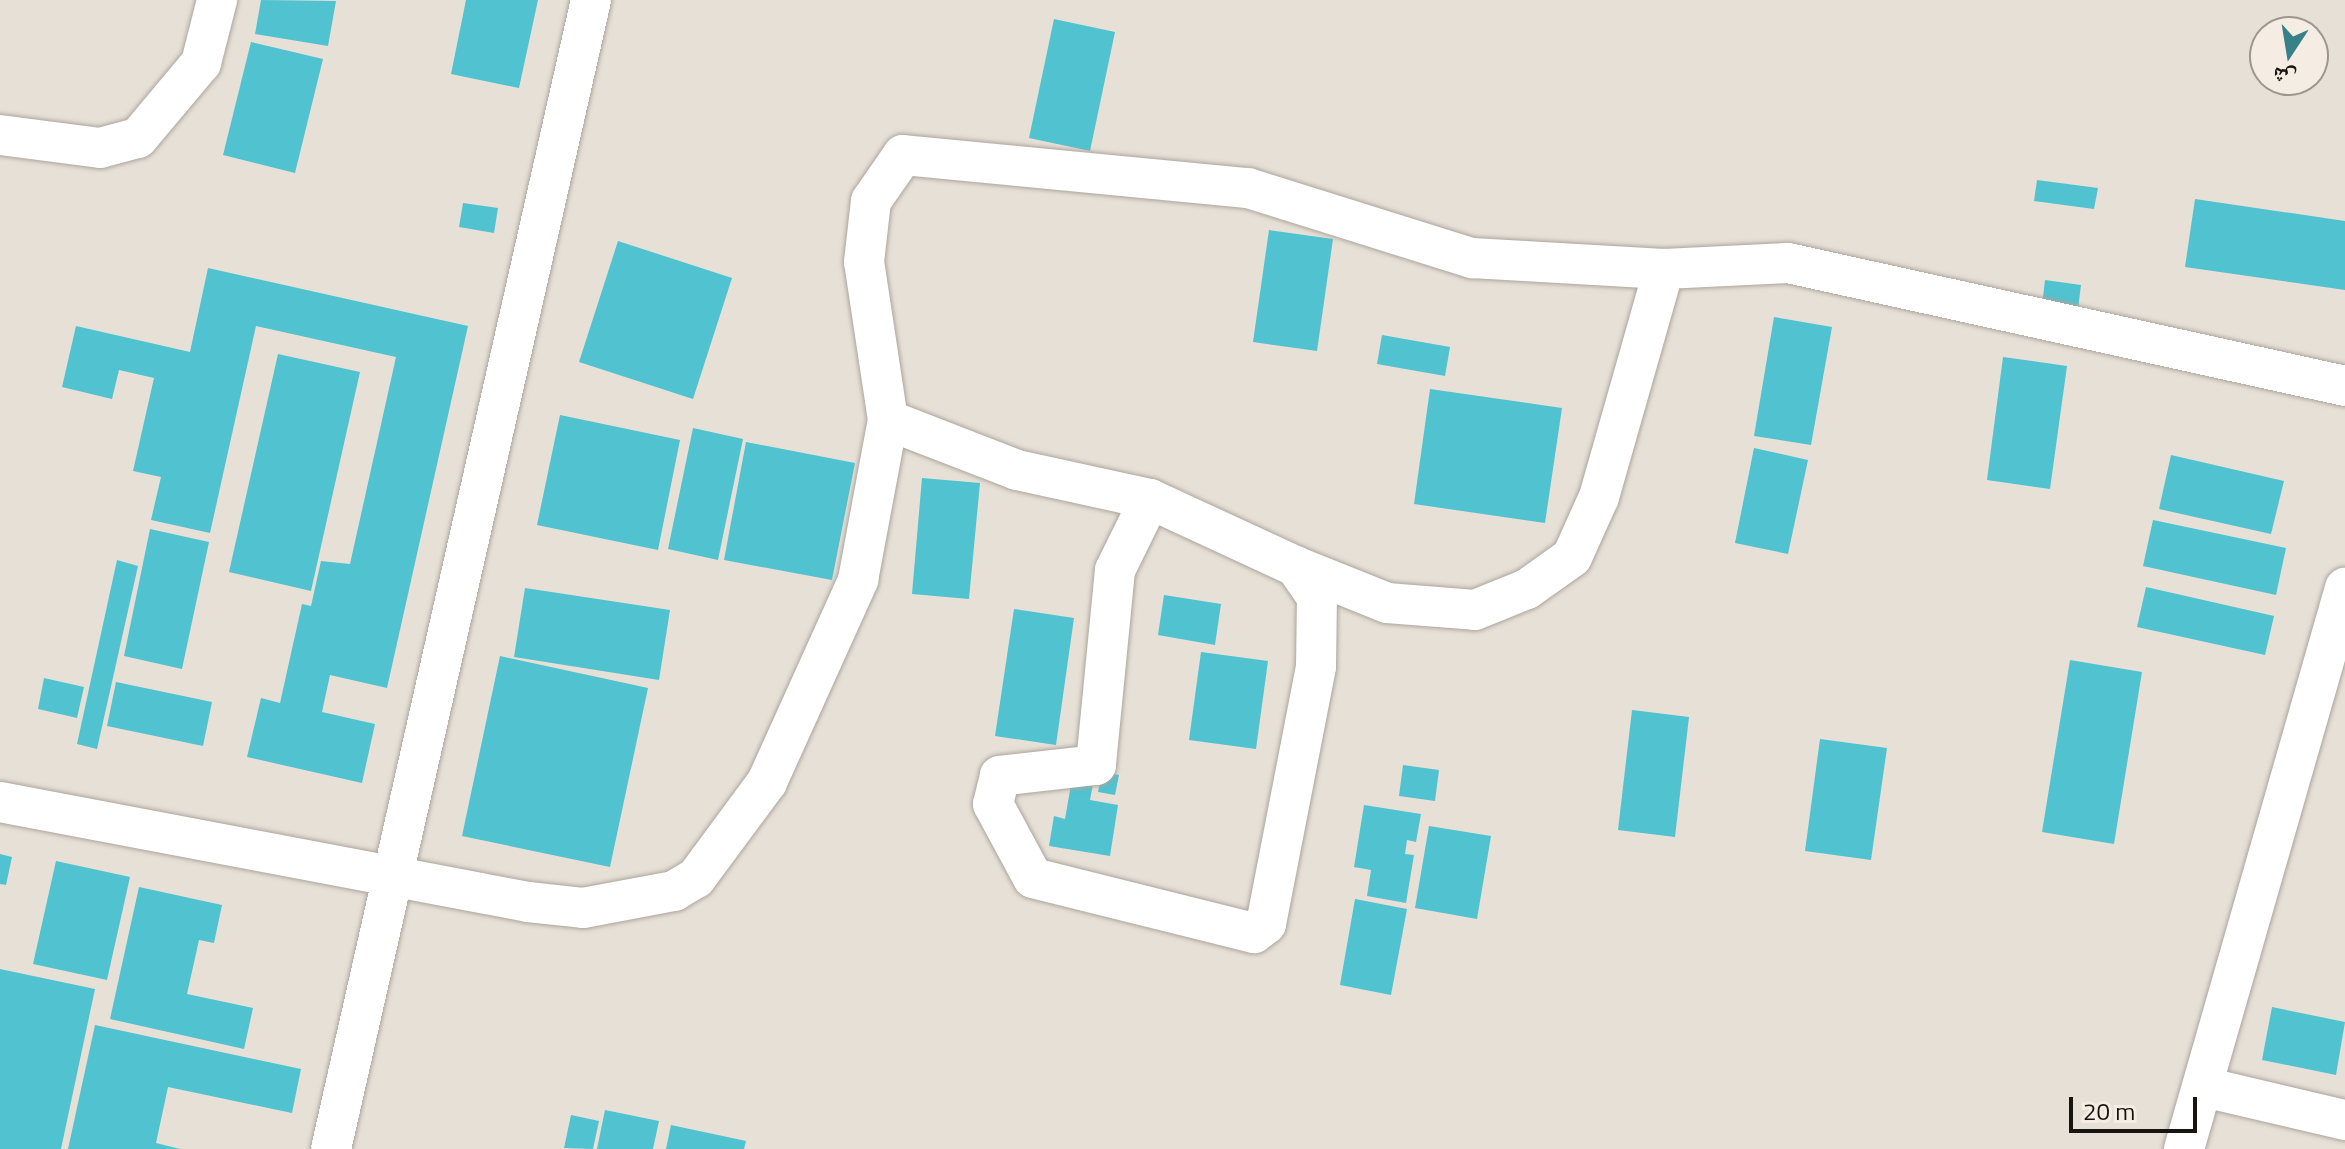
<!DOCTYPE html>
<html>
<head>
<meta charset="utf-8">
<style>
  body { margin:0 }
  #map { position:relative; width:2345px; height:1149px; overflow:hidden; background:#e7e0d7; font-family:"Titillium Web","Noto Naskh Arabic",sans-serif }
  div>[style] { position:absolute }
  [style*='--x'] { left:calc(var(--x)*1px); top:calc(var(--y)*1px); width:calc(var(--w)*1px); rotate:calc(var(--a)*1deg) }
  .building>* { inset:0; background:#51c2cf }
  .roads { filter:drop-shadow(0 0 2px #aca59d) drop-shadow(0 0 2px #aca59d) }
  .minor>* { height:40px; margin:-20px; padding:0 20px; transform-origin:20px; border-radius:20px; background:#fff }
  span { translate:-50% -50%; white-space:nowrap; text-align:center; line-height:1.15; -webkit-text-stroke:7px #f5ede4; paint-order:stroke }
  .north { position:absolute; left:2249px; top:16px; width:80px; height:80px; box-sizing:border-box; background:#f5ede4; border:2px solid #9c9690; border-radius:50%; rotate:192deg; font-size:22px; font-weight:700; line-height:32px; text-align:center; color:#171411 }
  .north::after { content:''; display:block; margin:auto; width:28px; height:36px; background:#398189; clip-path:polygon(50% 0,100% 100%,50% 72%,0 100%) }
  .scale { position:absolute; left:2069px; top:1097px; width:128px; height:36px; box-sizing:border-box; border:4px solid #171411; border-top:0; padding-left:10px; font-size:24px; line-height:28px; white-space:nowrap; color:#171411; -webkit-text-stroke:6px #f5ede4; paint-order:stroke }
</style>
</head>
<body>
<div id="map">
  <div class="building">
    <i style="clip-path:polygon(261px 0,336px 1px,328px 46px,255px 34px)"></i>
    <i style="clip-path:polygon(466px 0,538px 0,519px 88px,451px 74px)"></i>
    <i style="clip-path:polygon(1054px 19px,1115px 32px,1090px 151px,1029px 138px)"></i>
    <i style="clip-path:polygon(251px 42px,323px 59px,295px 173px,223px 155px)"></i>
    <i style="clip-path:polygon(2037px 180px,2098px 188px,2094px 209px,2034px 201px)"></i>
    <i style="clip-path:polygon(2195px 199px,2345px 221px,2345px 290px,2185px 267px)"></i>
    <i style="clip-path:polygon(463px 203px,498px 208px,494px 233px,459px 227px)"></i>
    <i style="clip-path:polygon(1269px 230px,1333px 239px,1317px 351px,1253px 342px)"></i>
    <i style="clip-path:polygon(618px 241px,732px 278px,693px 399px,579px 362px)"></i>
    <i style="clip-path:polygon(208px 268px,468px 326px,387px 688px,330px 675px,322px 712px,375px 724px,362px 783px,247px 757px,261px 698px,280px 703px,302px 604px,311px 606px,321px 561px,350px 564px,396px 357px,256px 326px,210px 533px,151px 520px,161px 477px,133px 471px,154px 378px,119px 370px,112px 399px,62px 387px,76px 326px,190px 352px)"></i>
    <i style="clip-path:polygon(2045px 280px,2081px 285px,2078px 309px,2042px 306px)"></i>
    <i style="clip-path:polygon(1774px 317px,1832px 327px,1811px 445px,1754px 436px)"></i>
    <i style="clip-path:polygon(1382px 335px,1450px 347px,1445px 376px,1377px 364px)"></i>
    <i style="clip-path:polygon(278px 354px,360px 372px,311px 591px,229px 572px)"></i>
    <i style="clip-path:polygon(2003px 357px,2067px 366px,2050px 489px,1987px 480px)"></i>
    <i style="clip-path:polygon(1430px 389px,1562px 408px,1545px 523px,1414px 504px)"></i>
    <i style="clip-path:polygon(560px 415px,680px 440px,658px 550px,537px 525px)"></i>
    <i style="clip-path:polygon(693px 428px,743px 439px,718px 560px,668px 549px)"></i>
    <i style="clip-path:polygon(746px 442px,855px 463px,832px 580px,724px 560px)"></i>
    <i style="clip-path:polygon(1754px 448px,1808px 460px,1788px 554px,1735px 543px)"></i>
    <i style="clip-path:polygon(2171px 455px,2284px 481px,2271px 534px,2159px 509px)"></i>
    <i style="clip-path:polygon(922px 478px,980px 483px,969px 599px,912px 594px)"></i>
    <i style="clip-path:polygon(2153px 520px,2286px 548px,2276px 595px,2143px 566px)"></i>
    <i style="clip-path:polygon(150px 529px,209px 542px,182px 669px,124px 656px)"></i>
    <i style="clip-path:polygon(117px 560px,138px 566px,97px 749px,77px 744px)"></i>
    <i style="clip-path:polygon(2146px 587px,2274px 616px,2265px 655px,2137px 627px)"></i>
    <i style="clip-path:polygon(525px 588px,670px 610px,659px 680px,514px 657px)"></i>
    <i style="clip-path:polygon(1164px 595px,1221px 604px,1215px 645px,1158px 635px)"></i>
    <i style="clip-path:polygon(1014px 609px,1074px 618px,1056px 745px,995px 736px)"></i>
    <i style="clip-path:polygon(1201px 652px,1268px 661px,1256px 749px,1189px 740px)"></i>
    <i style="clip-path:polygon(500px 656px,648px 688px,610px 867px,462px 836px)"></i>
    <i style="clip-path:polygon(2070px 660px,2142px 672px,2114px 844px,2042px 832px)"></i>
    <i style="clip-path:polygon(44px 678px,84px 687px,77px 718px,38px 709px)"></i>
    <i style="clip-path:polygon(116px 682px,212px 702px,203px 746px,107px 726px)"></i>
    <i style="clip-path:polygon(1632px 710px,1689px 717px,1675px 837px,1618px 830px)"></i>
    <i style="clip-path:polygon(1820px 739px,1887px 748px,1871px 860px,1805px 851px)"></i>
    <i style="clip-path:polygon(1403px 765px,1439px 770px,1435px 801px,1399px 796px)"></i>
    <i style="clip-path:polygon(1102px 772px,1119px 775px,1115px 795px,1098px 792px)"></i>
    <i style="clip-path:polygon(1073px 773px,1093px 784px,1090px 800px,1118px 805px,1110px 856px,1049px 846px,1054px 816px,1065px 819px)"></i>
    <i style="clip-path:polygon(1364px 805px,1421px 814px,1416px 842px,1407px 840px,1405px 854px,1414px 855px,1406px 903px,1367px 896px,1371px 870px,1354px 867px)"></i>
    <i style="clip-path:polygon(1429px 826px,1491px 836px,1477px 919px,1415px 908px)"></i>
    <i style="clip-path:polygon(0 854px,12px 857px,6px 885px,0 884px)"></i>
    <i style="clip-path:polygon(56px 861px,130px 877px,107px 980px,33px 964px)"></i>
    <i style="clip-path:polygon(139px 887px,222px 905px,214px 943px,199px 940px,187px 994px,253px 1008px,244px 1049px,110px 1019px)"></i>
    <i style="clip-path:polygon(1355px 899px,1407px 909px,1391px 995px,1340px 985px)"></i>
    <i style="clip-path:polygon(0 969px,95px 989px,61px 1149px,0 1149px)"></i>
    <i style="clip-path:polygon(2272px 1007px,2345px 1022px,2336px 1075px,2262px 1060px)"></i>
    <i style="clip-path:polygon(95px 1025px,301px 1069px,292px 1113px,168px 1087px,156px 1143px,180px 1149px,68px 1149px)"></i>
    <i style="clip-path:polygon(605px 1110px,659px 1121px,653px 1149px,597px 1149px)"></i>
    <i style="clip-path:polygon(571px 1115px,599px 1121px,593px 1149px,564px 1148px)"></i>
    <i style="clip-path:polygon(671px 1125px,746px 1141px,744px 1149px,666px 1149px)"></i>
  </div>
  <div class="roads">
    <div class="minor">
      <i style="--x:0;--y:135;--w:101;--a:7.4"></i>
      <i style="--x:100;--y:148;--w:39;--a:-15"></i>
      <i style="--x:138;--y:138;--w:98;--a:-50"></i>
      <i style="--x:201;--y:63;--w:65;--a:-75.7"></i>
      <i style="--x:888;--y:420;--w:138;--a:21.2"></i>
      <i style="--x:1017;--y:470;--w:136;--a:12.3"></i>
      <i style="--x:1150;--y:499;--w:79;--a:116.2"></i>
      <i style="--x:1115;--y:570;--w:196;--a:95.6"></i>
      <i style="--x:1096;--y:765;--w:97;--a:173.5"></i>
      <i style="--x:1000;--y:776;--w:29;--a:104"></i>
      <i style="--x:993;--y:804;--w:84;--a:61.6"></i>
      <i style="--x:1033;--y:878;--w:228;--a:14"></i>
      <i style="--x:1254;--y:933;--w:15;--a:-37"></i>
      <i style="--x:1266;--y:924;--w:262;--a:-79"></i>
      <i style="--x:1316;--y:667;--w:70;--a:-89.2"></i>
      <i style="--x:1317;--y:597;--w:38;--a:-125"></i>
      <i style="--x:1295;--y:566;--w:160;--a:-155.2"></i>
      <i style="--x:1295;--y:566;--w:99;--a:21.9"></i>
      <i style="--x:1387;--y:603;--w:88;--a:4.5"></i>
      <i style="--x:1475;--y:610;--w:56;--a:-22"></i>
      <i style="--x:1527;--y:589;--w:55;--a:-35.4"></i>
      <i style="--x:1572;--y:557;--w:66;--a:-65.8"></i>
      <i style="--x:1599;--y:497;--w:237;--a:-74.1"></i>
      <i style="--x:0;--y:802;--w:537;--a:10.72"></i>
      <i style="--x:528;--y:902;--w:55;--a:6.2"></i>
      <i style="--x:583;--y:908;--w:93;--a:-10.6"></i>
      <i style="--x:674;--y:891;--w:26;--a:-31"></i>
      <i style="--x:696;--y:878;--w:119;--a:-53.5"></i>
      <i style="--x:767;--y:782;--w:222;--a:-65.7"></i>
      <i style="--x:858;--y:580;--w:163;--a:-79.4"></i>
      <i style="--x:888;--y:420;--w:160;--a:-98.6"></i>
      <i style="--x:864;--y:262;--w:61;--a:-83.5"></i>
      <i style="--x:871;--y:201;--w:56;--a:-55.2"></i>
      <i style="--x:903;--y:155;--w:347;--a:5.5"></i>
      <i style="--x:1248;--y:188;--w:235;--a:17.4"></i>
      <i style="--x:1472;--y:258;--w:192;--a:3.3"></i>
      <i style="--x:1664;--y:269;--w:124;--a:-2.8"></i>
      <i style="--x:1788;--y:263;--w:570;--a:12.45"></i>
      <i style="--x:2204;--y:1087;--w:145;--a:13.2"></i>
      <i style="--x:331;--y:1149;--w:1178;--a:-77.25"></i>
      <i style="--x:2184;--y:1149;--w:584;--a:-73.99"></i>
    </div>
  </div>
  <div class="north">ش</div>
  <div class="scale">20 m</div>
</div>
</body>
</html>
